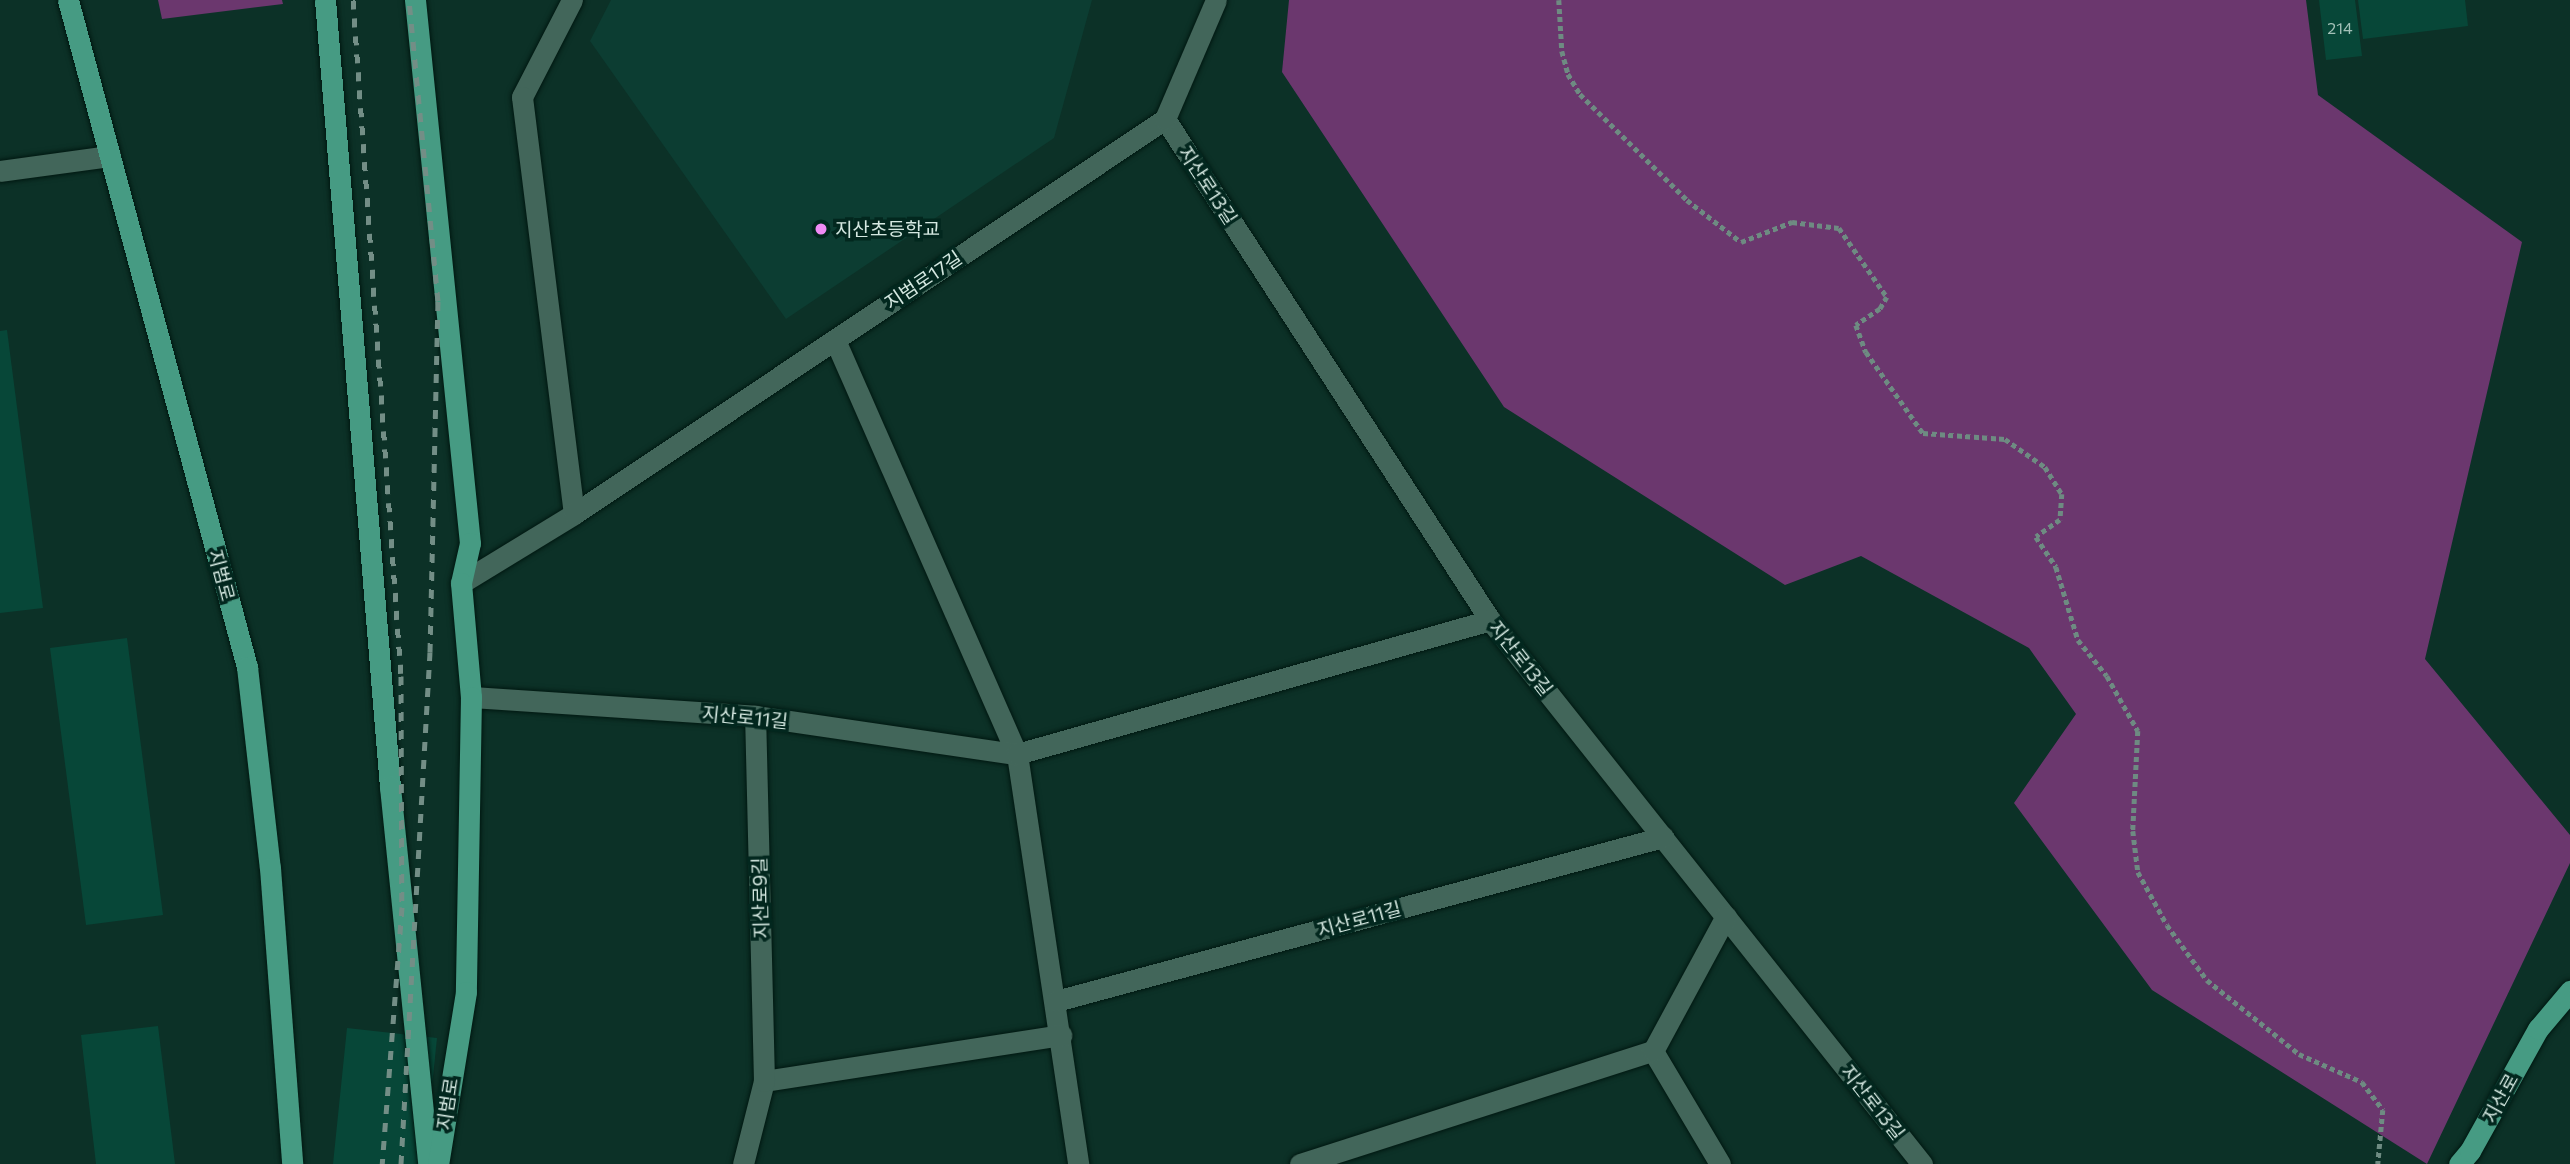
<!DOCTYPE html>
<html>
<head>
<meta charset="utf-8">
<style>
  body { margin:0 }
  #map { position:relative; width:2570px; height:1164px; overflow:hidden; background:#0c3127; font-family:Commissioner,"Noto Sans KR",sans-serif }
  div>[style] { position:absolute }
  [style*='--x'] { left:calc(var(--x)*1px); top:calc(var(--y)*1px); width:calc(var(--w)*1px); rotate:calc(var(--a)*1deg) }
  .built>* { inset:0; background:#0c3d32 }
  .green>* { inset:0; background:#6b376e }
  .building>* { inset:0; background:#074738 }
  .path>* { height:4.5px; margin-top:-2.25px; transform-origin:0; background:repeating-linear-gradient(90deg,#6e8b82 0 5px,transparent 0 8.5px) }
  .roads { filter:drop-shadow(0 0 2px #001811) drop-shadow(0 0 2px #001811) }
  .minor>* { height:21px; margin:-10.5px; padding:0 10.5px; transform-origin:10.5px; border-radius:10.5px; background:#42665a }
  .major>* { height:21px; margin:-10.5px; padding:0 10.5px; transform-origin:10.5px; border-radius:10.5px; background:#469b83 }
  .rail>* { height:5px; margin-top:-2.5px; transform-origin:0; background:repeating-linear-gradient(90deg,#738e86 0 9px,transparent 0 18px) }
  .dots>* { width:19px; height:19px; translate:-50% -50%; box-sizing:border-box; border:4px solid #02271e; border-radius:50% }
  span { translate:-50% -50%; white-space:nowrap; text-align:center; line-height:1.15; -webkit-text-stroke:7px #02271e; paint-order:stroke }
  .number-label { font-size:16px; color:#a2c0b7 }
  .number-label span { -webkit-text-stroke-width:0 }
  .street-label { font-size:19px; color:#d5e8e1 }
  .poi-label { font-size:19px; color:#d5e8e1 }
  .left { translate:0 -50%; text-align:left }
</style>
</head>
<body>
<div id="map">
  <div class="built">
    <i style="clip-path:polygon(611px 0,1092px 0,1054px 138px,786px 319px,590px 41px)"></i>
  </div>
  <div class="green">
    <i style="clip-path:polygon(158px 0,282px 0,283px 4px,162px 19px)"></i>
    <i style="clip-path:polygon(1289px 0,2306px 0,2318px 95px,2522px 242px,2425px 659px,2570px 835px,2570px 863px,2427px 1164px,2152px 990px,2014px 803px,2076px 714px,2029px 648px,1861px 556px,1785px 585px,1504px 407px,1282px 72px)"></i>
  </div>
  <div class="building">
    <i style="clip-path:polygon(2319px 0,2355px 0,2362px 56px,2326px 60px)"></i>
    <i style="clip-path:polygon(2358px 0,2465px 0,2468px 26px,2363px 39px)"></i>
    <i style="clip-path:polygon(7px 330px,43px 608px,0 613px,0 331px)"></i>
    <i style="clip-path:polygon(127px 638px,163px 915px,86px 925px,50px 648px)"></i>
    <i style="clip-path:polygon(158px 1026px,175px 1164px,96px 1164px,81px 1035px)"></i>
    <i style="clip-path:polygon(347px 1028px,437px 1038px,424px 1164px,333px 1164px)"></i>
  </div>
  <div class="path">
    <i style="--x:1559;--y:0;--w:51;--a:86.6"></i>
    <i style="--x:1562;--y:51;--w:24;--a:75"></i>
    <i style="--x:1568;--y:74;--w:23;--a:59"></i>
    <i style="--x:1580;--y:94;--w:151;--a:44.7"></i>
    <i style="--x:1687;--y:200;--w:68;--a:37.9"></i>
    <i style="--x:1741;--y:242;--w:55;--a:-21.4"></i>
    <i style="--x:1792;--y:222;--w:47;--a:7.3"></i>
    <i style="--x:1839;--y:228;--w:84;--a:55.2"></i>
    <i style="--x:1887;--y:297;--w:14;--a:120"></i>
    <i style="--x:1880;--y:309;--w:29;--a:146"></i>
    <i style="--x:1856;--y:325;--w:29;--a:70"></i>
    <i style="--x:1866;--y:352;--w:99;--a:54.9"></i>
    <i style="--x:1923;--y:433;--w:82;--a:4.2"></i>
    <i style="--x:2005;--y:439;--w:49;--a:35"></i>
    <i style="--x:2045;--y:467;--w:32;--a:58"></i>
    <i style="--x:2062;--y:494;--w:26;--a:94"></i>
    <i style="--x:2060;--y:520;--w:29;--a:145"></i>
    <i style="--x:2036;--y:537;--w:36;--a:56"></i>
    <i style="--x:2056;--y:567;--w:76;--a:73.2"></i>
    <i style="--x:2078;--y:640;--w:46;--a:51.1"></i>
    <i style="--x:2107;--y:676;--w:63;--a:60.6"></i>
    <i style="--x:2138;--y:731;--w:100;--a:92.9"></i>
    <i style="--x:2133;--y:831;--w:41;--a:83"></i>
    <i style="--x:2138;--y:872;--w:60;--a:61.3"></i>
    <i style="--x:2167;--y:925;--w:68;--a:54"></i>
    <i style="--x:2207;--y:980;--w:118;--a:38.8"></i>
    <i style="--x:2299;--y:1054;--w:69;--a:24"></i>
    <i style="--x:2362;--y:1082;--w:35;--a:53"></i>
    <i style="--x:2383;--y:1110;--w:54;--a:95.3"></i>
  </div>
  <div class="roads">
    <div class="minor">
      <i style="--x:572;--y:0;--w:109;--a:117.3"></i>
      <i style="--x:522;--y:97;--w:420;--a:82.9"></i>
      <i style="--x:1165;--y:119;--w:597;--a:57.03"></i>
      <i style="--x:1490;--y:620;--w:695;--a:51.55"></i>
      <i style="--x:0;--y:171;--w:111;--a:-7.8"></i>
      <i style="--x:835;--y:340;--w:452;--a:66.3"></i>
      <i style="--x:1017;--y:754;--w:415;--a:81.5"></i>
      <i style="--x:461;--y:583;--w:132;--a:-31.4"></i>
      <i style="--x:574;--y:514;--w:711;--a:-33.76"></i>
      <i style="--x:1165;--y:119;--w:129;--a:-66.8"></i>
      <i style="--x:471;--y:697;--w:285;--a:3.8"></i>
      <i style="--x:755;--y:716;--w:265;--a:8.3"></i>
      <i style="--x:1017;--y:754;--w:492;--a:-15.8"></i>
      <i style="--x:1056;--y:1001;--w:629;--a:-15.12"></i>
      <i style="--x:1653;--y:1051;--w:131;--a:59.3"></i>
      <i style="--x:764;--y:1081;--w:301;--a:-8.8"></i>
      <i style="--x:743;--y:1164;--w:86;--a:-75.8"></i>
      <i style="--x:764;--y:1081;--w:365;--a:-91.4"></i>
      <i style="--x:1300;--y:1164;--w:371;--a:-17.8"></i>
      <i style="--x:1653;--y:1051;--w:153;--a:-61.6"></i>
    </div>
    <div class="major">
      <i style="--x:68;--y:0;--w:691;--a:74.98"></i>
      <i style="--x:247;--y:667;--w:202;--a:83.5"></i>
      <i style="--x:270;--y:868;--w:297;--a:85.7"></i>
      <i style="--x:325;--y:0;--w:790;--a:85.28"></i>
      <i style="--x:390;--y:787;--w:379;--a:84.2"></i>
      <i style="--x:415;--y:0;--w:546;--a:84.22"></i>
      <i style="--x:470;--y:543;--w:41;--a:102.7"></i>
      <i style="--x:461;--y:583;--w:114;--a:85"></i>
      <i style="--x:471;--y:697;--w:295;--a:91"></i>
      <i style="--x:466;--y:992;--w:174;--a:99.2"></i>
      <i style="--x:2459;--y:1164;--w:17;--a:-50"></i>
      <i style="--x:2470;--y:1151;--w:140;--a:-60.9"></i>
      <i style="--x:2538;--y:1029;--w:50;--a:-49.9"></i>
    </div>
  </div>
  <div class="rail">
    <i style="--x:353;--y:0;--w:678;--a:85.94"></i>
    <i style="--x:401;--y:676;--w:231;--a:89.8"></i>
    <i style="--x:402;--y:907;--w:258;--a:94.4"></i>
    <i style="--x:401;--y:1164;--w:513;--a:-86.76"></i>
    <i style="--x:430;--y:652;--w:351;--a:-88.7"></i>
    <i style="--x:438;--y:301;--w:302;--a:-95.5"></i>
  </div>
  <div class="dots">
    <i style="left:821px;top:229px;background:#f08bf5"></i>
  </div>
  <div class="number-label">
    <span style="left:2340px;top:28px">214</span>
  </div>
  <div class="street-label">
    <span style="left:1208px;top:185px;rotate:57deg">지산로13길</span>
    <span style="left:923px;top:280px;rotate:-34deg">지범로17길</span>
    <span style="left:222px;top:575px;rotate:75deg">지범로</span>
    <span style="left:1521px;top:658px;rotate:52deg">지산로13길</span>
    <span style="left:745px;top:717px;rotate:6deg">지산로11길</span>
    <span style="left:760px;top:898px;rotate:-91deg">지산로9길</span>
    <span style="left:1359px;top:919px;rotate:-15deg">지산로11길</span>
    <span style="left:2500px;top:1098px;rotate:-61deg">지산로</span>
    <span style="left:1873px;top:1102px;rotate:52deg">지산로13길</span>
    <span style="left:447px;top:1104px;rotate:-81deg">지범로</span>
  </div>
  <div class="poi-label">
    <span class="left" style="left:835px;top:229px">지산초등학교</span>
  </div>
</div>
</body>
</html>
